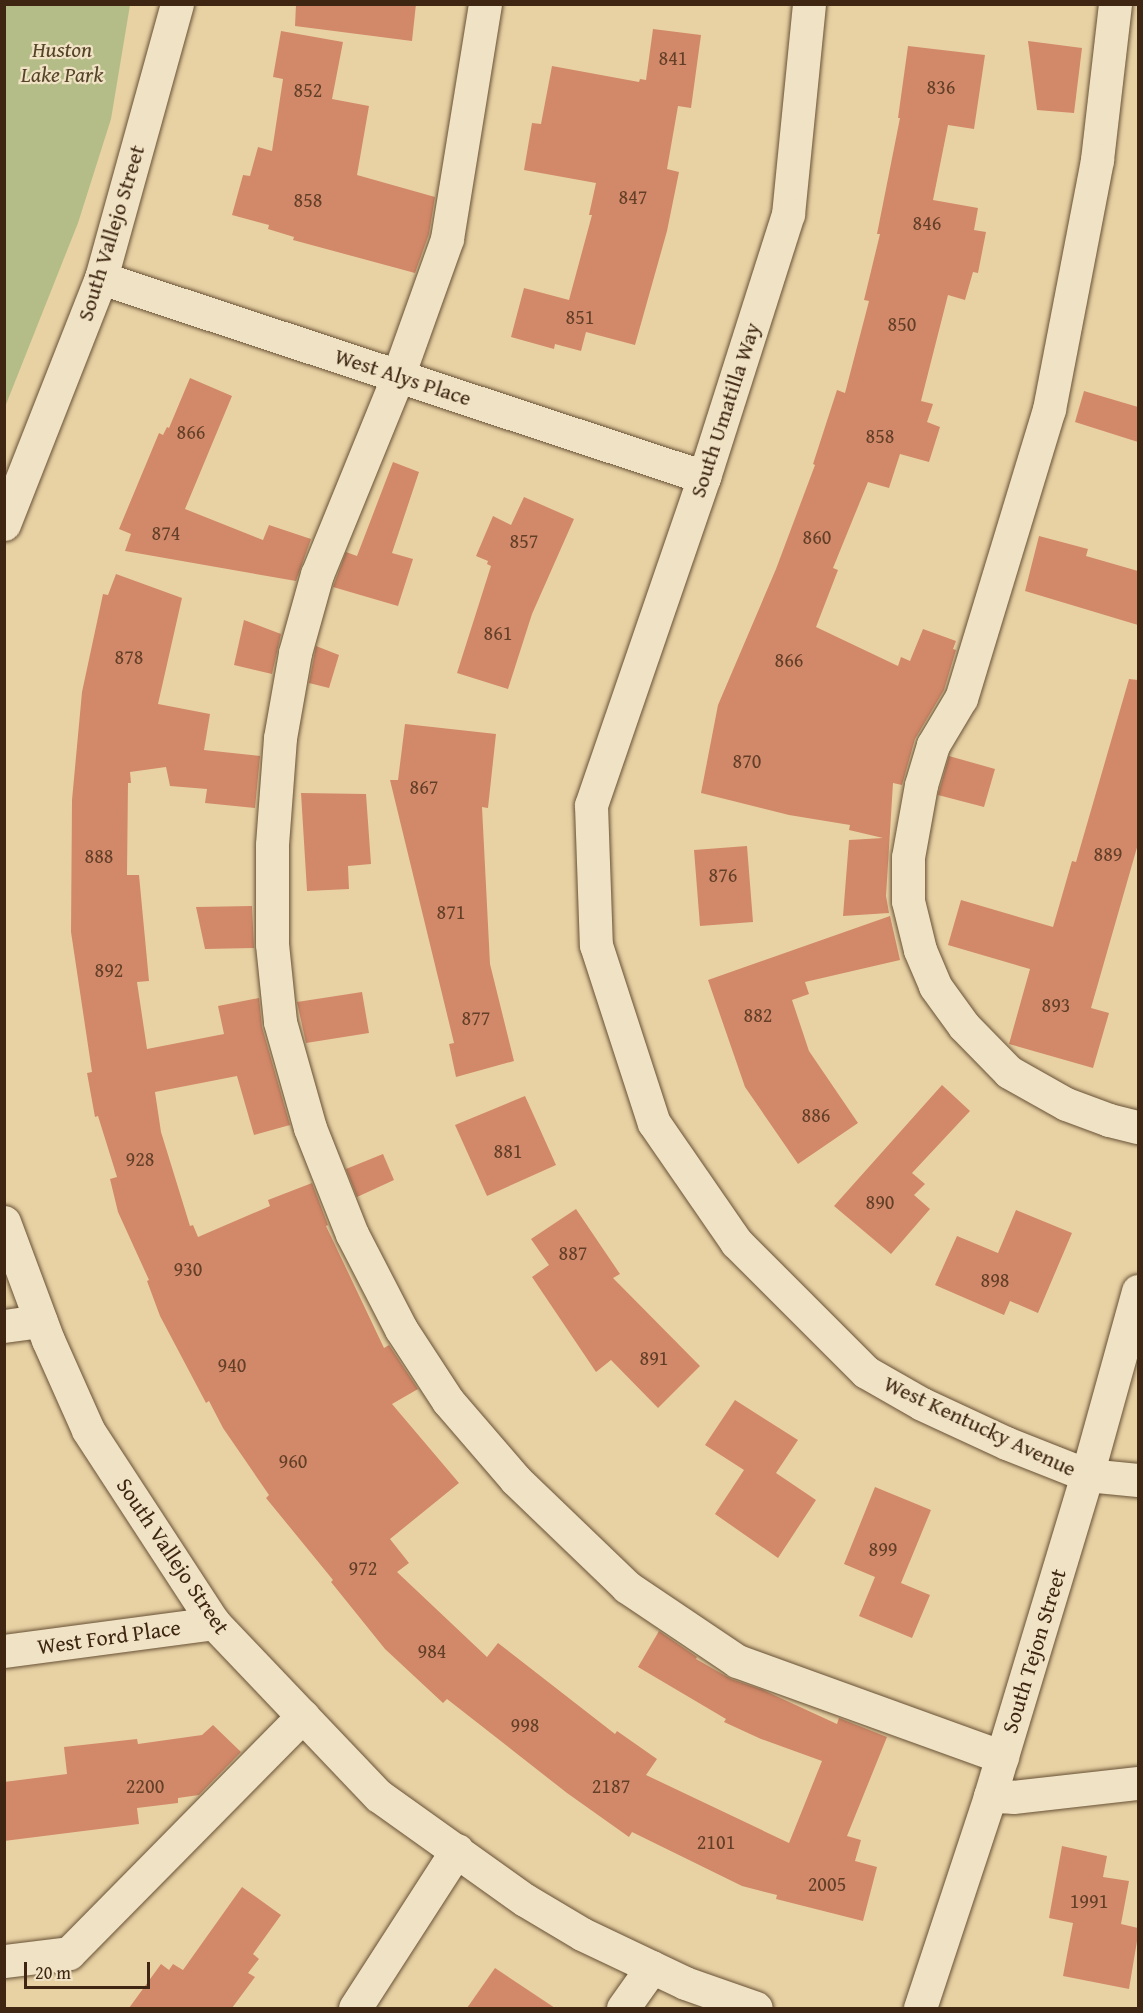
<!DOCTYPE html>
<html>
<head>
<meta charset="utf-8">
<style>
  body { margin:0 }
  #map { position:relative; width:1143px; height:2013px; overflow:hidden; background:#e8d2a4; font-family:"Gentium Book Plus",serif }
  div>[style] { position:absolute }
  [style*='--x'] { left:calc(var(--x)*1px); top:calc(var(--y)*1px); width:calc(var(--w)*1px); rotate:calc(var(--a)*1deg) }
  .green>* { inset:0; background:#b4bd87 }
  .building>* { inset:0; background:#d28969 }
  .roads { filter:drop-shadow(0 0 2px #685136) drop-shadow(0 0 2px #685136) }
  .minor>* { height:33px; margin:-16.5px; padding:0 16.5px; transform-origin:16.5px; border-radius:16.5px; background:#f0e2c4 }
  span { translate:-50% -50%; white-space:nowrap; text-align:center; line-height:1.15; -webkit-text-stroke:4.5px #f0e2c4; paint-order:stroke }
  .number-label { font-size:20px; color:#633f28 }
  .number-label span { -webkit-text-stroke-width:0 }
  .park-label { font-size:22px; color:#564429; font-style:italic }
  .street-label { font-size:22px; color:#3e2612 }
  .frame { position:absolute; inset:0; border:6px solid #3e2612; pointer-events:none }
  .scale { position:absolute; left:24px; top:1962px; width:126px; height:27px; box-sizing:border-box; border:3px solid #3e2612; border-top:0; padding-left:8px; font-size:18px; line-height:21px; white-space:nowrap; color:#3e2612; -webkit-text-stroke:4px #f0e2c4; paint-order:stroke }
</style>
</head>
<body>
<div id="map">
  <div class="green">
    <i style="clip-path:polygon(5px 4px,130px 5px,111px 119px,78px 223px,5px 407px)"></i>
  </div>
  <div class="building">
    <i style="clip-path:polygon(296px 4px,416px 4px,412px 41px,295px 26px)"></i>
    <i style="clip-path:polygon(653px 29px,701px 35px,691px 108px,678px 106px,667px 169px,679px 172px,667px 231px,635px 345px,586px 332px,581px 351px,555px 344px,554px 349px,511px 337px,524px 288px,569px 300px,592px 215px,589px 215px,596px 183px,524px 170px,532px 123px,541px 124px,552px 66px,639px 82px,640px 79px,646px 80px)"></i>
    <i style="clip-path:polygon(281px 31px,343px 42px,332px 99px,369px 106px,357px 175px,435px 197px,429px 234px,415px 273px,293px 240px,294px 237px,268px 229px,269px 225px,232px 215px,243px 175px,250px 176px,258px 147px,272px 151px,283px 79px,273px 77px)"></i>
    <i style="clip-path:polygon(1028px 41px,1082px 48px,1074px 113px,1037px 110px)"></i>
    <i style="clip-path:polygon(908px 46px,985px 55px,974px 129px,948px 125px,933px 200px,978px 208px,974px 230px,986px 232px,978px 273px,973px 272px,965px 300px,948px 295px,921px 401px,933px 404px,927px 422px,940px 427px,929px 462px,900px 454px,889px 488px,868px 482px,833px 568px,838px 570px,816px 627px,898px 666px,901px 657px,910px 661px,923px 629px,956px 641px,953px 649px,956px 650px,944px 690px,915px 739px,902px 785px,893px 783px,886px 896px,889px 913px,843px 916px,849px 840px,883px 838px,849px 830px,850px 825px,789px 815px,701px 793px,718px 705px,776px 569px,815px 465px,813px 464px,837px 390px,845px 393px,869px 301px,864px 300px,880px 234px,877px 234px,900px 118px,898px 118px)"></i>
    <i style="clip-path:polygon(190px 378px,232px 396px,185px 509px,263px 540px,269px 525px,311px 539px,296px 581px,125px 551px,131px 534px,119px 529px,159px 433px,163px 435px,167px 427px,169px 428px)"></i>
    <i style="clip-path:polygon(1084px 391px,1138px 407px,1138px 442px,1075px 422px)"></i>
    <i style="clip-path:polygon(393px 462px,419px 472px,392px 553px,413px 559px,398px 606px,333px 587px,346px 552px,357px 556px)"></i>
    <i style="clip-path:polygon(524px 497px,574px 519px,532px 614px,508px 689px,457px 673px,491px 566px,487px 564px,488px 561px,476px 556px,493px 516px,511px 525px)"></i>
    <i style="clip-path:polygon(1039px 536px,1088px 549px,1086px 556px,1138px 571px,1138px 625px,1025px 591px)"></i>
    <i style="clip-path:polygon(116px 574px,182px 598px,158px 704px,210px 714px,204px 750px,260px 756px,255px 808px,205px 803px,207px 789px,170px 786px,166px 767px,130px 772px,131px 783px,128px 783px,127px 875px,139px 875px,149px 981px,137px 982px,147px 1049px,224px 1034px,218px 1006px,259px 998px,262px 1027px,290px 1125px,254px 1135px,237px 1076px,155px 1092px,161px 1132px,190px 1226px,193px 1225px,198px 1237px,270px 1206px,268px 1200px,312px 1183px,328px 1225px,326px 1226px,384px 1348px,389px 1345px,418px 1389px,392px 1404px,459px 1483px,390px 1539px,409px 1563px,397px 1572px,487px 1657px,498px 1643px,615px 1734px,617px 1731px,657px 1759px,646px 1775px,789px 1843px,822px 1761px,761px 1739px,724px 1722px,726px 1719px,638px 1667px,659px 1631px,697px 1657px,696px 1659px,731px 1679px,763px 1690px,837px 1724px,839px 1718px,887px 1737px,847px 1836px,861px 1840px,855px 1861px,877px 1867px,863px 1921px,776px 1899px,777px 1895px,742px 1886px,632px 1832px,629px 1837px,567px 1793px,447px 1699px,443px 1703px,385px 1649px,331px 1582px,333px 1580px,266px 1498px,269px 1495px,223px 1428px,209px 1401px,206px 1403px,160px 1316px,147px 1281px,149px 1280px,118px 1212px,110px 1179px,117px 1177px,98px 1116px,95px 1117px,87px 1073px,92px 1072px,71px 932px,72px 800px,82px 692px,103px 594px,108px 595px)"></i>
    <i style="clip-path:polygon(244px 620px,281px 634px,272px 674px,234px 665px)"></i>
    <i style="clip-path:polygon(316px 646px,339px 655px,329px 688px,309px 683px)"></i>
    <i style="clip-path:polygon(1129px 679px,1138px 680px,1138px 844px,1091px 1008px,1109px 1013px,1093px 1068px,1009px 1044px,1030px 969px,948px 945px,961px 900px,1053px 927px,1072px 861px,1076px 862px)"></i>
    <i style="clip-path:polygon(405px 724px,496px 734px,488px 808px,482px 807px,490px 964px,514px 1061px,456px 1077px,449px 1044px,454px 1043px,390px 780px,398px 780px)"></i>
    <i style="clip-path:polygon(949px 756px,995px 769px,984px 807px,938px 795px)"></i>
    <i style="clip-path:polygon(301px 793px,366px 794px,371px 864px,348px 866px,349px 889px,307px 891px)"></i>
    <i style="clip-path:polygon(747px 846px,753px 922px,700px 926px,694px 850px)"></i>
    <i style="clip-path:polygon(252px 906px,254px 948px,205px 949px,196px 907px)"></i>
    <i style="clip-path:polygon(890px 916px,900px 960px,805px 982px,809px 994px,792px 1000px,809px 1051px,858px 1123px,798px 1164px,745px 1087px,708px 980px)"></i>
    <i style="clip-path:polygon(362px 992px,369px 1033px,306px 1043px,297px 1002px)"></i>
    <i style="clip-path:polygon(942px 1085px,970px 1111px,912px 1173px,925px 1184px,914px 1195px,930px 1209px,891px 1254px,834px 1206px)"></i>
    <i style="clip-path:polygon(525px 1096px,556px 1165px,487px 1196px,455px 1125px)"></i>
    <i style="clip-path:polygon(383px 1154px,394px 1180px,357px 1197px,346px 1169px)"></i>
    <i style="clip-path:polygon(576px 1209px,620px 1274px,613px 1278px,700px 1366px,658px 1408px,611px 1360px,596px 1372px,532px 1277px,549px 1265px,531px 1239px)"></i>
    <i style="clip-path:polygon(1016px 1210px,1072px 1233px,1038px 1313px,1010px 1301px,1004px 1315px,935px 1285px,957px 1236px,998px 1253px)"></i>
    <i style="clip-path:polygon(735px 1400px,798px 1440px,776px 1473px,816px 1500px,778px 1558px,715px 1514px,744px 1470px,705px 1445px)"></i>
    <i style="clip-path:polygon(875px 1487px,931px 1510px,901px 1583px,930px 1595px,912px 1638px,859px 1616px,875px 1577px,844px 1564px)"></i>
    <i style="clip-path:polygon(213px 1725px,241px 1752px,199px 1795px,178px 1798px,178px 1803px,137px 1808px,139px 1824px,4px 1841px,4px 1782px,67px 1774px,64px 1747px,137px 1739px,138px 1744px,202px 1735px)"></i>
    <i style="clip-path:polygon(1062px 1846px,1107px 1856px,1103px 1877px,1129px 1881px,1121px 1924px,1138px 1928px,1138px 1935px,1129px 1989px,1063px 1976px,1073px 1923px,1049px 1918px)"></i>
    <i style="clip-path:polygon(242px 1887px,281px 1915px,253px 1954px,259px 1959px,248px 1973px,255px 1977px,232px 2008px,129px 2008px,161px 1964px,169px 1970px,173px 1964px,183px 1970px)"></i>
    <i style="clip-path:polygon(495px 1968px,555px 2008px,467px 2008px)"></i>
  </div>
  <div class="roads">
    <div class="minor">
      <i style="--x:485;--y:4;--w:238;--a:99.2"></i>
      <i style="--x:447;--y:239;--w:145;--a:109.7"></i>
      <i style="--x:398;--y:376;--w:214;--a:112.2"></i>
      <i style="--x:317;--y:574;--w:82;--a:105.6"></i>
      <i style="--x:295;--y:653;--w:86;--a:100"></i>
      <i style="--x:280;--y:738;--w:107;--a:94.3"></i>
      <i style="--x:272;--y:845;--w:99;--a:90"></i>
      <i style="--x:272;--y:944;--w:78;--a:84.1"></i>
      <i style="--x:280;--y:1022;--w:110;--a:74.2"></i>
      <i style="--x:310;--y:1128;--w:114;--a:68.4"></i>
      <i style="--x:352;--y:1234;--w:107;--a:62.7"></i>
      <i style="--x:401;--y:1329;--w:86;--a:56.9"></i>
      <i style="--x:448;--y:1401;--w:104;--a:49.3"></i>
      <i style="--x:516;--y:1480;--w:154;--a:43.9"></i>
      <i style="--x:627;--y:1587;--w:133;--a:33.9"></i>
      <i style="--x:737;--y:1661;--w:282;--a:19.9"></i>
      <i style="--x:809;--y:4;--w:211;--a:95.7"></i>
      <i style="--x:788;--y:214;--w:276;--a:107.7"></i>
      <i style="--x:704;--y:477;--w:347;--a:109"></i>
      <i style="--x:591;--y:805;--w:140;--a:88"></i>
      <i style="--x:596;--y:945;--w:187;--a:72"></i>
      <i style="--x:654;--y:1123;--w:145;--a:55.4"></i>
      <i style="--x:736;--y:1242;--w:184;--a:45"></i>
      <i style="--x:866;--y:1372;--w:64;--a:29.7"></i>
      <i style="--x:922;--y:1404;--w:93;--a:24.9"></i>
      <i style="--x:1006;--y:1443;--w:87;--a:21.6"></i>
      <i style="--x:1087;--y:1475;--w:51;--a:5.6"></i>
      <i style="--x:1115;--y:4;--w:157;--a:96.6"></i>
      <i style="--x:1097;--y:160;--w:254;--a:100.9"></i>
      <i style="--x:1049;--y:409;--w:302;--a:106.9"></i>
      <i style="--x:961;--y:698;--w:55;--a:120.8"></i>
      <i style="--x:933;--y:745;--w:42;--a:106.7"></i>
      <i style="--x:921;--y:785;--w:73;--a:100.2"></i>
      <i style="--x:908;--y:857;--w:44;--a:90"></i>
      <i style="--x:908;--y:901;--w:50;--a:76.2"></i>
      <i style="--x:920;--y:950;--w:39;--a:67"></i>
      <i style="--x:935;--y:986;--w:49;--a:54.1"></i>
      <i style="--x:964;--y:1026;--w:64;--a:45.6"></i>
      <i style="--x:1009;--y:1072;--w:65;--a:29.3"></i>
      <i style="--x:1066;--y:1104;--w:46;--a:20.4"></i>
      <i style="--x:1109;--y:1120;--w:30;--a:14"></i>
      <i style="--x:101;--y:278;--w:635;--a:18.26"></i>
      <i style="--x:4;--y:524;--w:264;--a:-68.5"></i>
      <i style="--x:101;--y:278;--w:284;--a:-74.5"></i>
      <i style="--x:4;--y:1222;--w:126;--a:69.6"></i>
      <i style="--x:48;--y:1340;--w:98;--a:66"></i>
      <i style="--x:88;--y:1430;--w:230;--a:56.9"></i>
      <i style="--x:214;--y:1623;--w:239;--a:46.4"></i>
      <i style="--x:379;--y:1796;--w:179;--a:35.5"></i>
      <i style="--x:525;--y:1900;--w:66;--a:30.8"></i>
      <i style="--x:582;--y:1934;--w:114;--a:25.4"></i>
      <i style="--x:685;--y:1983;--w:75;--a:19.4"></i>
      <i style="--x:4;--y:1326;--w:37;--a:-8"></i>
      <i style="--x:4;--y:1651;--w:212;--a:-7.6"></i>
      <i style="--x:990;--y:1796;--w:23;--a:2"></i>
      <i style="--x:1013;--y:1797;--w:126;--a:-6.4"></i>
      <i style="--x:4;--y:1961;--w:65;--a:-7"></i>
      <i style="--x:69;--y:1953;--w:333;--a:-45.4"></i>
      <i style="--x:355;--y:2008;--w:188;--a:-57.2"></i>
      <i style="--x:623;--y:2008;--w:50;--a:-54.7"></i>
      <i style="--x:920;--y:2008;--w:223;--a:-71.7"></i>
      <i style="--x:990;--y:1796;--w:335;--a:-73.2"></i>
      <i style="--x:1087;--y:1475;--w:191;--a:-74.5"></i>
    </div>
  </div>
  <div class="number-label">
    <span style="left:673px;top:57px">841</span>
    <span style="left:941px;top:86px">836</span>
    <span style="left:308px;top:89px">852</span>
    <span style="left:633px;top:196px">847</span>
    <span style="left:308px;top:199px">858</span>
    <span style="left:927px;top:222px">846</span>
    <span style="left:580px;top:316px">851</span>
    <span style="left:902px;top:323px">850</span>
    <span style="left:191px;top:431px">866</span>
    <span style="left:880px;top:435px">858</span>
    <span style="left:166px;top:532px">874</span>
    <span style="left:817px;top:536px">860</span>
    <span style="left:524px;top:540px">857</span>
    <span style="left:498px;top:632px">861</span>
    <span style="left:129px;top:656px">878</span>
    <span style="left:789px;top:659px">866</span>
    <span style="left:747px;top:760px">870</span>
    <span style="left:424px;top:786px">867</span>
    <span style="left:1108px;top:853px">889</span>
    <span style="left:99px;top:855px">888</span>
    <span style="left:723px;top:874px">876</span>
    <span style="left:451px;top:911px">871</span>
    <span style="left:109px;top:969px">892</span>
    <span style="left:1056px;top:1004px">893</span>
    <span style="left:758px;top:1014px">882</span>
    <span style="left:476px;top:1017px">877</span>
    <span style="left:816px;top:1114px">886</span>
    <span style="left:508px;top:1150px">881</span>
    <span style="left:140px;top:1158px">928</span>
    <span style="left:880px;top:1201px">890</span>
    <span style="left:573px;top:1252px">887</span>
    <span style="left:188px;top:1268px">930</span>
    <span style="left:995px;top:1279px">898</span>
    <span style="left:654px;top:1357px">891</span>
    <span style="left:232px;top:1364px">940</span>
    <span style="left:293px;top:1460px">960</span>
    <span style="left:883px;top:1548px">899</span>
    <span style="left:363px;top:1567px">972</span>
    <span style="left:432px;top:1650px">984</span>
    <span style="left:525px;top:1724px">998</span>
    <span style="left:145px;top:1785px">2200</span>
    <span style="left:611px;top:1785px">2187</span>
    <span style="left:716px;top:1841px">2101</span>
    <span style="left:827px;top:1883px">2005</span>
    <span style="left:1089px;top:1900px">1991</span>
  </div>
  <div class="park-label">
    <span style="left:62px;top:62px">Huston<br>Lake Park</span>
  </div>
  <div class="street-label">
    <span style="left:111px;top:233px;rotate:-73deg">South Vallejo Street</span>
    <span style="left:403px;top:377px;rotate:18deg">West Alys Place</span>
    <span style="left:725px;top:410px;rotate:-72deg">South Umatilla Way</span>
    <span style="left:980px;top:1426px;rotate:25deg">West Kentucky Avenue</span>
    <span style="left:173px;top:1556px;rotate:56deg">South Vallejo Street</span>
    <span style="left:109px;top:1637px;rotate:-8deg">West Ford Place</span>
    <span style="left:1034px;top:1651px;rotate:-73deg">South Tejon Street</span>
  </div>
  <div class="frame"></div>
  <div class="scale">20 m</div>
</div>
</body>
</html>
